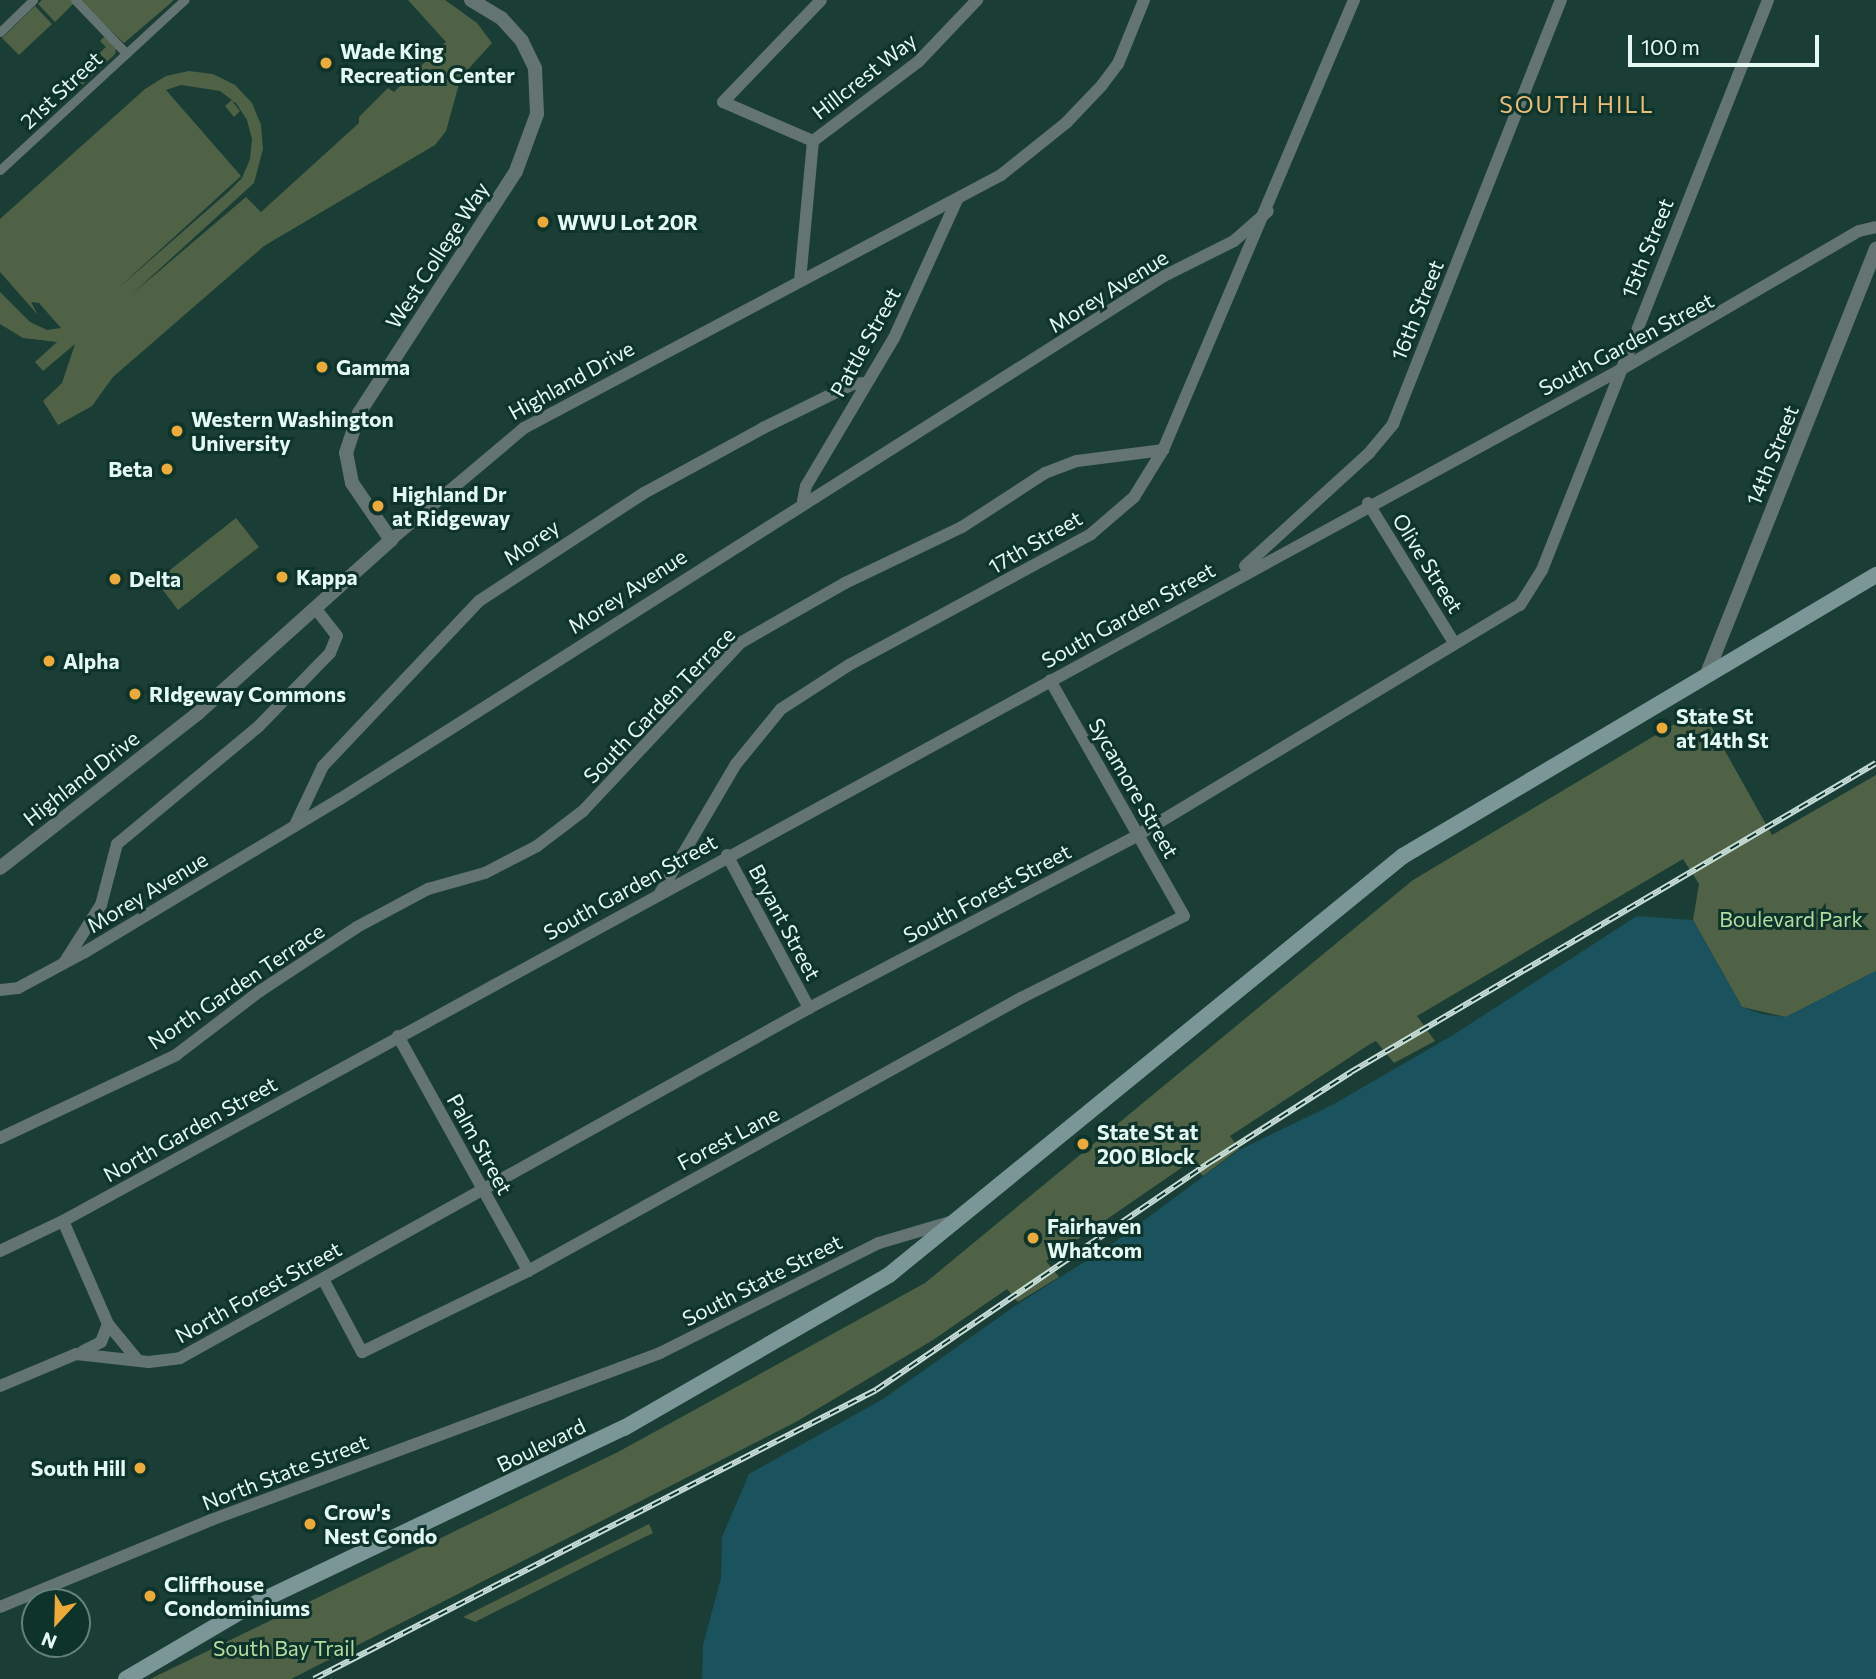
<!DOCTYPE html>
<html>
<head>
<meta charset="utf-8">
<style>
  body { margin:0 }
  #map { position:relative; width:1876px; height:1679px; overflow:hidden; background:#1a3d35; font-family:Commissioner,sans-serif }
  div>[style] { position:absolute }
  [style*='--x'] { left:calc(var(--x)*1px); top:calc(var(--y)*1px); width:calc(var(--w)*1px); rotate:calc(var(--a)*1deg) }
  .green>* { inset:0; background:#4f6246 }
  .water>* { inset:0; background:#1a525e }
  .pedestrian>* { height:9px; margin:-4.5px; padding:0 4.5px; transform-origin:4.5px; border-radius:4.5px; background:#637473 }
  .minor>* { height:12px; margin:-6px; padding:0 6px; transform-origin:6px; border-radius:6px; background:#637473 }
  .tertiary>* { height:14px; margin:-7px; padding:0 7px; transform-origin:7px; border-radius:7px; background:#637473 }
  .secondary>* { height:16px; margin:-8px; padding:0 8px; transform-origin:8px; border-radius:8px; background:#7b9696 }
  .rail>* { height:6px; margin-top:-3px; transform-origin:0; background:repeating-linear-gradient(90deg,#0e332b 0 10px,#c7ddd7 0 20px); box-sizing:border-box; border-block:2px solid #c7ddd7 }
  .dots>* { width:19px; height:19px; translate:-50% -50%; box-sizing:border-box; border:4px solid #0e332b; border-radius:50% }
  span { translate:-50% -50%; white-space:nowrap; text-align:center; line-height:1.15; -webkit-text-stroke:6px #0e332b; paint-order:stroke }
  .poi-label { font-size:21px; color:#e5f9f3; font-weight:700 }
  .left { translate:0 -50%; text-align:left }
  .right { translate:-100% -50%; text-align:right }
  .street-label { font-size:21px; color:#e5f9f3 }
  .park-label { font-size:21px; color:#b3dca1 }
  .neighbourhood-label { font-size:23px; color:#eabd79; letter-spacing:2px }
  .north { position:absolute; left:21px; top:1588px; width:70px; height:70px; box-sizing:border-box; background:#0e332b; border:2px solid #64827b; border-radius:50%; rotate:202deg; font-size:19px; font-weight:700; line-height:28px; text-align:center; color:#e5f9f3 }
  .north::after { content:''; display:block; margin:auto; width:24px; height:32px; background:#ebaa39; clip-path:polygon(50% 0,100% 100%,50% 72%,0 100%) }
  .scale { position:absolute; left:1628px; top:35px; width:191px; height:32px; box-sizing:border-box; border:4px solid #e5f9f3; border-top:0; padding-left:9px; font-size:21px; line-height:24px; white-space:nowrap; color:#e5f9f3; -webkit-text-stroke:5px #0e332b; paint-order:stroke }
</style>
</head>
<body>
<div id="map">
  <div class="green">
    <i style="clip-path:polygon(42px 0,71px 0,74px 3px,55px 22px,38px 4px)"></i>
    <i style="clip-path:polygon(79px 0,173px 0,173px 1px,124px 43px)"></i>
    <i style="clip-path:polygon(evenodd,408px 0,445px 0,477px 23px,492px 43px,461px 77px,446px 131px,435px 145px,264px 246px,113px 377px,92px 406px,58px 425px,43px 401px,62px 383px,75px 344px,43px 371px,35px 362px,57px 342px,23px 338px,0 324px,0 292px,30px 322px,47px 330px,61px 328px,39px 303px,31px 302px,38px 315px,0 272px,0 219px,145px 89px,166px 76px,189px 71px,213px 74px,235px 85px,252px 103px,261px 125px,263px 149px,254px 183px,131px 295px,246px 197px,261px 212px,359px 123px,359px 117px,388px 88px,394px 92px,446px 42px,408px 0,181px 85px,220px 91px,232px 100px,225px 106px,234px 117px,240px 111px,232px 101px,236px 103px,247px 120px,252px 139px,250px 159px,242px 178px,228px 192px,115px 291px,241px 176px,166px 90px,181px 85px)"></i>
    <i style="clip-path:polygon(35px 6px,52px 24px,19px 55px,2px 38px)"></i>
    <i style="clip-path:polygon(105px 36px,116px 48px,115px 54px,81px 86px,74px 78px,106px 47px,100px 41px)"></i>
    <i style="clip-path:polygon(236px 518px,259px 547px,178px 610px,156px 581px)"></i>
    <i style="clip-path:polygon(1701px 708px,1772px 835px,1876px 775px,1876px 971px,1786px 1017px,1742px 1007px,1693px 920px,1699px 884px,1683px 859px,1417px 1016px,1435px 1041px,1394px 1063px,1376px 1041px,1370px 1044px,1230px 1136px,1239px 1149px,1203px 1176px,1190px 1162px,1046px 1261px,1059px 1277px,1018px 1302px,1007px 1289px,933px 1340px,794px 1423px,291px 1679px,150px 1679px,618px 1452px,925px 1283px,1413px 880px)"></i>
    <i style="clip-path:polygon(649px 1524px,653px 1533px,608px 1555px,475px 1622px,463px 1617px)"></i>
  </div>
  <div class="water">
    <i style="clip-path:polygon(1637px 916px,1693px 920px,1742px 1007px,1762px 1014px,1786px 1017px,1876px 971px,1876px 1679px,702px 1679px,703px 1645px,721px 1578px,722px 1537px,749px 1474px,883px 1399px,1015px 1306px,1108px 1247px,1239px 1150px,1334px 1104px,1453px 1035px)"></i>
  </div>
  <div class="pedestrian">
    <i style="--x:75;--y:0;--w:74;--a:46.1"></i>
    <i style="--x:0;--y:32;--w:46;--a:-44.1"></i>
    <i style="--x:0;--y:170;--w:251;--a:-42.7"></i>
  </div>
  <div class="minor">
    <i style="--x:813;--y:141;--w:98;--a:-156.6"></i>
    <i style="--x:723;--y:102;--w:141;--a:-46.1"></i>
    <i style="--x:800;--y:281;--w:141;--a:-84.7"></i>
    <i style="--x:813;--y:141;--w:131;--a:-37"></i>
    <i style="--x:918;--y:62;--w:86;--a:-46.4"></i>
    <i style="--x:803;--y:501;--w:15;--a:-79"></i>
    <i style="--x:806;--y:486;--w:172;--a:-59.3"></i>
    <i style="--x:894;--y:338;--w:152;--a:-65.5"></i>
    <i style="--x:1368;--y:503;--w:164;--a:58.4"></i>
    <i style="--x:391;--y:540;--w:174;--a:-40.1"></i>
    <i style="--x:524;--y:428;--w:540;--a:-27.94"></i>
    <i style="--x:1001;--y:175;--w:83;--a:-38.7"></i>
    <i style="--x:1066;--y:123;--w:52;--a:-46.5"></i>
    <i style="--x:1102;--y:85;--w:26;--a:-53"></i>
    <i style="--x:1118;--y:64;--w:69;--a:-67.9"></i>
    <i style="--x:1245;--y:566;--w:168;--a:-42.3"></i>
    <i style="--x:1369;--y:453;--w:38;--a:-50"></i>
    <i style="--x:1393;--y:424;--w:456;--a:-68.4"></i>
    <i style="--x:295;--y:825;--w:65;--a:-64.6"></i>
    <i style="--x:323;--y:766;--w:227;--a:-46.6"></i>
    <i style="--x:479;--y:601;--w:197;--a:-33.2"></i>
    <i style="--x:644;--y:493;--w:136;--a:-28.6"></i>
    <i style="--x:763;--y:428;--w:100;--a:-26.1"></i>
    <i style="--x:853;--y:384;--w:12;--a:-5"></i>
    <i style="--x:727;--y:855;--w:174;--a:61.8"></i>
    <i style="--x:660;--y:893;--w:150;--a:-59.5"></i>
    <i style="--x:736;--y:764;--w:71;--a:-50.7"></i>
    <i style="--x:781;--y:709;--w:81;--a:-32.9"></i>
    <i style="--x:849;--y:665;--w:275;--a:-28.4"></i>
    <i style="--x:1091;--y:534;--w:57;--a:-40.7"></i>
    <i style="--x:1134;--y:497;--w:55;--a:-58.3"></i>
    <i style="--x:1163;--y:450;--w:489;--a:-67"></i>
    <i style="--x:64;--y:963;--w:69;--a:-57.5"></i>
    <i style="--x:101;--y:905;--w:63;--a:-75.3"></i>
    <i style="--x:117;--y:844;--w:183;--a:-39.7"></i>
    <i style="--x:258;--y:727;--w:103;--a:-45.8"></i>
    <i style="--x:330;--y:653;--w:18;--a:-68"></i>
    <i style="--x:337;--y:636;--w:36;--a:-128"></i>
    <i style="--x:0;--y:990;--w:18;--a:-6"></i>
    <i style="--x:18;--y:988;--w:76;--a:-28.2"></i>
    <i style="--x:85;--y:952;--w:297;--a:-31"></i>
    <i style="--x:340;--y:799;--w:976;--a:-32.4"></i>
    <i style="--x:1164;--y:276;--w:78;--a:-26.6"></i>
    <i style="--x:1234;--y:241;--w:45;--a:-41.4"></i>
    <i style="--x:398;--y:1036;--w:269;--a:61"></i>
    <i style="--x:0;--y:1138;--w:195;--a:-25.2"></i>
    <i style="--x:176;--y:1055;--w:106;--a:-37.3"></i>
    <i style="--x:260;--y:991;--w:116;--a:-33.4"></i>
    <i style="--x:357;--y:927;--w:81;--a:-28.2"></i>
    <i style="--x:428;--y:889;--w:59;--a:-15.7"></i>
    <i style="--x:485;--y:873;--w:59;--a:-27.4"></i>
    <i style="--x:537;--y:846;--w:58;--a:-37.3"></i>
    <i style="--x:583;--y:811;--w:230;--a:-46.9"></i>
    <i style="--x:740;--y:643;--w:121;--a:-29.7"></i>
    <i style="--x:845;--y:583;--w:130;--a:-25.6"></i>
    <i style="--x:962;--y:527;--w:99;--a:-33"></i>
    <i style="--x:1045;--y:473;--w:34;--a:-21"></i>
    <i style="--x:1077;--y:461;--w:87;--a:-7.3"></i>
    <i style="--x:63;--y:1221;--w:112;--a:66.4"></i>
    <i style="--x:108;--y:1324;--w:19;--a:111"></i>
    <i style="--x:101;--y:1342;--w:20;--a:153"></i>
    <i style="--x:0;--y:1251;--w:70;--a:-25.5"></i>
    <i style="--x:63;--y:1221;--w:1774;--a:-28.66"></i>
    <i style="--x:1620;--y:370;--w:276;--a:-30.2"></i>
    <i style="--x:1859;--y:231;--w:17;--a:-13"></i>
    <i style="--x:323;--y:1279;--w:83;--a:61.9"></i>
    <i style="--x:362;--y:1352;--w:185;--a:-26"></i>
    <i style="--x:528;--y:1271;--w:564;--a:-28.98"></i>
    <i style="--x:1021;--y:998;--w:182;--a:-26.7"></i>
    <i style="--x:1184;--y:916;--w:271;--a:-119.6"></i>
    <i style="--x:108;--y:1324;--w:44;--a:50.5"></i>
    <i style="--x:0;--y:1386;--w:82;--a:-22.8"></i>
    <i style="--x:76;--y:1354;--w:73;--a:6.3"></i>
    <i style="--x:149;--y:1362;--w:31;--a:-7"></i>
    <i style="--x:180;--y:1358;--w:720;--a:-29.09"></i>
    <i style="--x:809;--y:1008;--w:372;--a:-27.7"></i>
    <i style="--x:1138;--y:835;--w:446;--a:-31.1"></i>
    <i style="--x:1520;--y:605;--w:41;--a:-57.8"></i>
    <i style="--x:1542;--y:570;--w:613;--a:-68.37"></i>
    <i style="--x:0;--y:1607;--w:228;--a:-22.4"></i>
    <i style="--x:211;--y:1520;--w:479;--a:-20.4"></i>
    <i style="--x:660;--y:1353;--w:245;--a:-26.7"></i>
    <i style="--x:879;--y:1243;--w:74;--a:-16.5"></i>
  </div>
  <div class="tertiary">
    <i style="--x:1706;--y:676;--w:460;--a:-68.3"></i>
    <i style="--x:0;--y:868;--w:250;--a:-38"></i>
    <i style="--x:197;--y:714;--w:261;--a:-41.9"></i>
    <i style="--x:391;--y:540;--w:69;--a:-124.4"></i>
    <i style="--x:352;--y:483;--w:31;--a:-101"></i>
    <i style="--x:346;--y:453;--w:42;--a:-72"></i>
    <i style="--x:359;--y:413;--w:288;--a:-57"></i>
    <i style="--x:516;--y:171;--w:61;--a:-69.8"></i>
    <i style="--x:537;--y:114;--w:46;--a:-92.5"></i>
    <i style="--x:535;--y:68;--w:30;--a:-116"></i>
    <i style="--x:522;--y:41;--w:31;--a:-132"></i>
    <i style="--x:501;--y:18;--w:35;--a:-149"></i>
  </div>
  <div class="secondary">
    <i style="--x:126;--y:1679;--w:144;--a:-30.5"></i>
    <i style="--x:250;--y:1606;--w:414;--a:-25.5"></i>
    <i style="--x:624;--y:1428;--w:306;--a:-30"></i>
    <i style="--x:889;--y:1275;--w:663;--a:-39.19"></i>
    <i style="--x:1403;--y:856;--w:550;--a:-30.71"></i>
  </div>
  <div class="rail">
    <i style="--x:314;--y:1679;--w:632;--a:-27.21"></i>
    <i style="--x:876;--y:1390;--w:407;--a:-34.3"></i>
    <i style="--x:1212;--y:1161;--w:165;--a:-32.6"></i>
    <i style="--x:1351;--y:1072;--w:609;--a:-30.48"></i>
  </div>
  <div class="dots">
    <i style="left:326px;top:63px;background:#ebaa39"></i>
    <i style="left:543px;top:222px;background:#ebaa39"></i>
    <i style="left:322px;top:367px;background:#ebaa39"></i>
    <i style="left:177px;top:431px;background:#ebaa39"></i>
    <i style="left:167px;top:469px;background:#ebaa39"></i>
    <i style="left:378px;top:506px;background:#ebaa39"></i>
    <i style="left:282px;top:577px;background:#ebaa39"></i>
    <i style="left:115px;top:579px;background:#ebaa39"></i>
    <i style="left:49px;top:661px;background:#ebaa39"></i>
    <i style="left:135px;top:694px;background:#ebaa39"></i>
    <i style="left:1662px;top:728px;background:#ebaa39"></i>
    <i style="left:1083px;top:1144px;background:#ebaa39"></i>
    <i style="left:1033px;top:1238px;background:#ebaa39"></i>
    <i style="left:140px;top:1468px;background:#ebaa39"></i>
    <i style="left:310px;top:1524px;background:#ebaa39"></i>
    <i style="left:150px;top:1596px;background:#ebaa39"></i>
  </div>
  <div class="poi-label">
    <span class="left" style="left:340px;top:63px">Wade King<br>Recreation Center</span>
    <span class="left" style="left:557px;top:222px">WWU Lot 20R</span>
    <span class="left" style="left:336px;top:367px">Gamma</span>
    <span class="left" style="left:191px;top:431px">Western Washington<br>University</span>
    <span class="right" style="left:153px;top:469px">Beta</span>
    <span class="left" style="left:392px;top:506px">Highland Dr<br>at Ridgeway</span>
    <span class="left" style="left:296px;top:577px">Kappa</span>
    <span class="left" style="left:129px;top:579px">Delta</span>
    <span class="left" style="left:63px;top:661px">Alpha</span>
    <span class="left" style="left:149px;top:694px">RIdgeway Commons</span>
    <span class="left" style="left:1676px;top:728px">State St<br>at 14th St</span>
    <span class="left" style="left:1097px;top:1144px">State St at<br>200 Block</span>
    <span class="left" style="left:1047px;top:1238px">Fairhaven<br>Whatcom</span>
    <span class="right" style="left:126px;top:1468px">South Hill</span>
    <span class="left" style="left:324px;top:1524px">Crow's<br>Nest Condo</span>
    <span class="left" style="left:164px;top:1596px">Cliffhouse<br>Condominiums</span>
  </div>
  <div class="street-label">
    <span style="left:864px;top:76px;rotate:-38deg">Hillcrest Way</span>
    <span style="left:61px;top:90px;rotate:-43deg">21st Street</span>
    <span style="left:1647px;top:248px;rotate:-68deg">15th Street</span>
    <span style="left:437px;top:255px;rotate:-57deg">West College Way</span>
    <span style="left:1108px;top:291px;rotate:-32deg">Morey Avenue</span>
    <span style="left:1417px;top:310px;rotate:-68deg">16th Street</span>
    <span style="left:865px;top:342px;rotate:-61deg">Pattle Street</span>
    <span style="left:1626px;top:344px;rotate:-28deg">South Garden Street</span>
    <span style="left:571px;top:380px;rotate:-29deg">Highland Drive</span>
    <span style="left:1772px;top:455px;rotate:-68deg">14th Street</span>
    <span style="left:531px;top:542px;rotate:-35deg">Morey</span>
    <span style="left:1035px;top:542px;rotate:-30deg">17th Street</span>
    <span style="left:1428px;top:563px;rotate:58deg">Olive Street</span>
    <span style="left:627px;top:591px;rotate:-33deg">Morey Avenue</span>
    <span style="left:1128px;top:615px;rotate:-29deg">South Garden Street</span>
    <span style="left:659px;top:705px;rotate:-46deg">South Garden Terrace</span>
    <span style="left:81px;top:778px;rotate:-38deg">Highland Drive</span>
    <span style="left:1134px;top:788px;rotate:60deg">Sycamore Street</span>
    <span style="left:630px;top:887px;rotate:-29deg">South Garden Street</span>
    <span style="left:147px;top:892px;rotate:-31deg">Morey Avenue</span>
    <span style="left:987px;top:893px;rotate:-28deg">South Forest Street</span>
    <span style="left:785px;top:922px;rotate:62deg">Bryant Street</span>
    <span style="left:236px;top:986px;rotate:-34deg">North Garden Terrace</span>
    <span style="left:190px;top:1129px;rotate:-29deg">North Garden Street</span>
    <span style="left:728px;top:1138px;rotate:-28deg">Forest Lane</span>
    <span style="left:480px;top:1144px;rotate:61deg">Palm Street</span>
    <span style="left:762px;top:1280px;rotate:-27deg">South State Street</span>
    <span style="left:258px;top:1292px;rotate:-29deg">North Forest Street</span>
    <span style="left:541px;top:1445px;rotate:-26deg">Boulevard</span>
    <span style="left:285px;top:1472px;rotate:-21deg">North State Street</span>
  </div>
  <div class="park-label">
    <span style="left:1791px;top:919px">Boulevard Park</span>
    <span style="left:284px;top:1648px">South Bay Trail</span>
  </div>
  <div class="neighbourhood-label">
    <span style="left:1577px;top:104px">SOUTH HILL</span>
  </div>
  <div class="north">N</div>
  <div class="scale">100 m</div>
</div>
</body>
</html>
